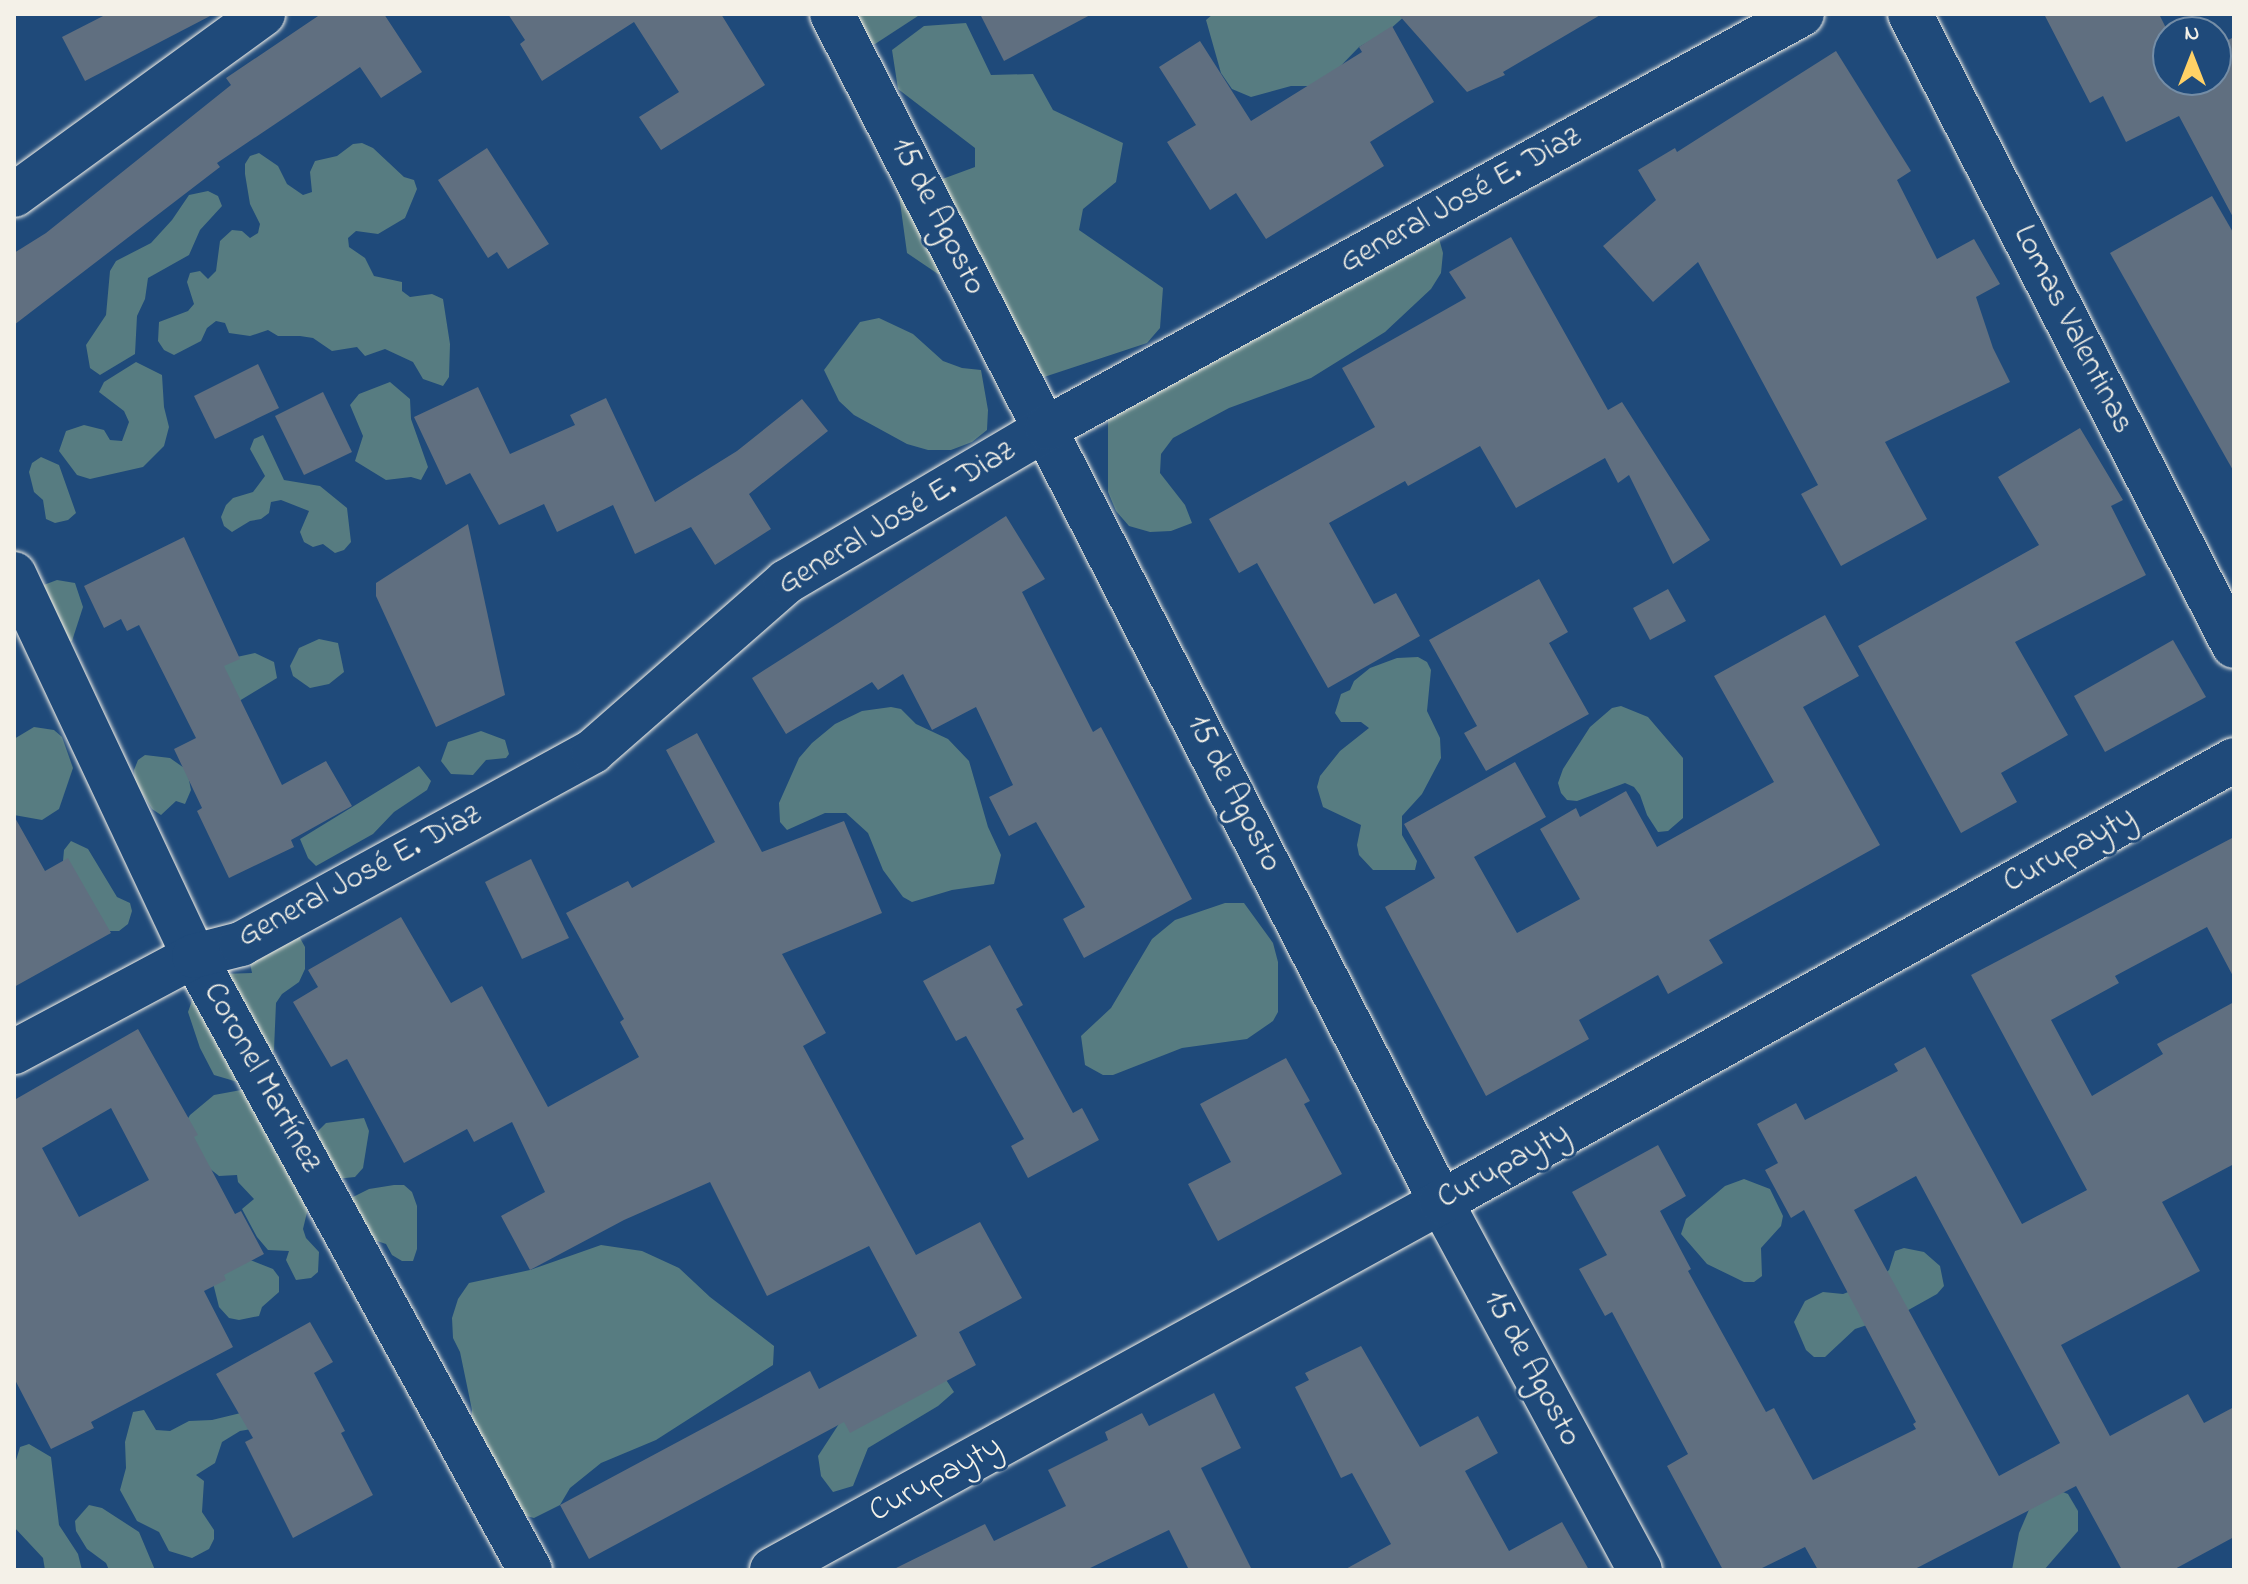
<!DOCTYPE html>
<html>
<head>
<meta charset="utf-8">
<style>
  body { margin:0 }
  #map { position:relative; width:2248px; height:1584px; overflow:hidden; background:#1f4a7a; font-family:"Indie Flower",sans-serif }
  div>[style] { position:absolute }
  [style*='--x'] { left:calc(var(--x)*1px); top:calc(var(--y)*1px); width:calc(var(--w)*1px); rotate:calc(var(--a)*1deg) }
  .green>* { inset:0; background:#577c81 }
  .building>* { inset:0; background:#606f80 }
  .roads { filter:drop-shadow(0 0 2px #f4f1e8) drop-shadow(0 0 2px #f4f1e8) }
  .minor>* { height:44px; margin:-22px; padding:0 22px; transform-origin:22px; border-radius:22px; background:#1f4a7a }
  span { translate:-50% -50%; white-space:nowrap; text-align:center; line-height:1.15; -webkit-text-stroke:6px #1f4a7a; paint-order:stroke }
  .street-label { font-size:32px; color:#f4f1e8 }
  .frame { position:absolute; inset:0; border:16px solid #f4f1e8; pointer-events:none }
  .north { position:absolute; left:2152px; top:16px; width:80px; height:80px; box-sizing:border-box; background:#1f4a7a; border:2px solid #748da6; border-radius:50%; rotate:0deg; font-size:22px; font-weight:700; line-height:32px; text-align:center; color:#f4f1e8 }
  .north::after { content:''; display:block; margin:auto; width:28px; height:36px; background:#ffd166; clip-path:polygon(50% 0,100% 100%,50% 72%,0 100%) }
</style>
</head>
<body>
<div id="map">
  <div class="green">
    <i style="clip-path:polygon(837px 14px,921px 14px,875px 44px,856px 42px)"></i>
    <i style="clip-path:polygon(1213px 14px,1407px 14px,1388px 31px,1359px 47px,1330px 77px,1313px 86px,1291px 86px,1251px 97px,1232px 89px,1221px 73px,1206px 20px)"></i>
    <i style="clip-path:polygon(966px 23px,991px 75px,1033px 74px,1053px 110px,1123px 143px,1116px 182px,1083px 209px,1079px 230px,1163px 288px,1160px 328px,1147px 343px,1035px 380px,996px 282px,938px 274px,907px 253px,899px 195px,975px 167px,975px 148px,898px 89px,892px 50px,924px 26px)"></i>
    <i style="clip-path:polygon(362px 143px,373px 148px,404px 177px,414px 180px,417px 189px,405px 218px,378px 234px,356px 231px,348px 238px,349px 247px,365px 258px,374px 276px,402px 282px,402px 291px,410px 297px,432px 294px,443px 299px,450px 344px,449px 377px,443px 386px,423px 379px,413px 362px,385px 349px,365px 356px,357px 347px,332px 351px,313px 338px,300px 336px,278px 336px,268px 330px,250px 336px,229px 333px,225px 323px,216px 321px,207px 328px,201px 341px,174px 355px,164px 350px,158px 341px,159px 322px,188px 311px,194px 304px,187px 282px,190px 273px,200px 271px,208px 279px,216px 271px,220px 241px,232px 230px,242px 231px,250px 238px,258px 233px,260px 224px,250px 204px,245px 174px,245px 164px,250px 156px,259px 153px,278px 166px,287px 184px,303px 195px,312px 192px,310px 172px,315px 161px,337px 156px,353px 144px)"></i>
    <i style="clip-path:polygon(208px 191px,218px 196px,222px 206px,200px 230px,189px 255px,148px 278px,145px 299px,137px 316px,135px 354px,100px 375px,90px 368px,86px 345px,106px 315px,110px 271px,116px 261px,151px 243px,172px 220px,189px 195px)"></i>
    <i style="clip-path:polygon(1438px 235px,1443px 253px,1441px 273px,1431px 289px,1385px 332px,1311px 378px,1229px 408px,1173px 438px,1161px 454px,1160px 473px,1185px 505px,1192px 523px,1171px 531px,1150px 532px,1129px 526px,1116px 511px,1108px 492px,1108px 413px)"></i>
    <i style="clip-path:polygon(879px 318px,913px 334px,943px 361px,962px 368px,981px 370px,988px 410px,987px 430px,972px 442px,951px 450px,928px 450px,907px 444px,854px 415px,839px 401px,824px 370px,860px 322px)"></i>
    <i style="clip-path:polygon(136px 362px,162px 375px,164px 407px,169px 427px,164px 446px,143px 467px,90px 479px,77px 475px,59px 451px,66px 431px,84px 425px,104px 430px,110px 440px,122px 441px,129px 422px,124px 411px,99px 392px,104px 382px)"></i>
    <i style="clip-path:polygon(390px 382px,410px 399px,411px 419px,428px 467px,421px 480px,411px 477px,386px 480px,355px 461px,363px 436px,350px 405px,359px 394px)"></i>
    <i style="clip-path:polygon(263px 435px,284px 480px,320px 486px,347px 508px,351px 542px,344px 550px,335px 553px,323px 544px,313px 547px,304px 542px,300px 532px,309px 511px,281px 500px,271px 502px,269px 513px,261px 519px,250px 521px,232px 532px,224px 526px,221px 517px,226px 505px,233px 498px,253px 492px,265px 476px,250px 449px,254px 439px)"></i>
    <i style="clip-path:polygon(41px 457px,59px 465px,76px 513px,68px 520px,55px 523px,46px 519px,43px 500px,34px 492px,29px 472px,32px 463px)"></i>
    <i style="clip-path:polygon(57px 580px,75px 583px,83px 607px,72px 641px,67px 642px,41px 586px)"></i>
    <i style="clip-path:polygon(319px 639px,338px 643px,344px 672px,329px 684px,310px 688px,293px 676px,290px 666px,299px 648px)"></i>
    <i style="clip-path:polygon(255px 653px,274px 662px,277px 678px,226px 709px,191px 667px)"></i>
    <i style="clip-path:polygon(1418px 657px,1427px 662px,1431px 670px,1427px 711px,1440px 738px,1441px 758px,1422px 794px,1402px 816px,1402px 835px,1417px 861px,1415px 870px,1373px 870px,1359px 855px,1357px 845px,1361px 825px,1323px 807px,1317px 787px,1320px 776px,1340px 751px,1369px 728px,1361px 722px,1341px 722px,1335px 713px,1341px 694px,1350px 690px,1354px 681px,1370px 668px,1397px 658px)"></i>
    <i style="clip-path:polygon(1621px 706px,1648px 717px,1683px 758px,1683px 818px,1668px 831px,1658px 832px,1647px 815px,1640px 795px,1634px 787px,1625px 783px,1577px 801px,1567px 800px,1561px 793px,1558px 783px,1563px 769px,1590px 727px,1612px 708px)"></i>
    <i style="clip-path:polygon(891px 707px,901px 709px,916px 724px,948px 739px,969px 761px,988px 827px,1001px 855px,994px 884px,952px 890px,912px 902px,903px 897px,883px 870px,868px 833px,846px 813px,825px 813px,787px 830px,780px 822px,779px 803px,799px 758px,812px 743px,835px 724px,862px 711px)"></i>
    <i style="clip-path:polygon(34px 727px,54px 730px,62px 737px,73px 768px,59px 809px,42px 820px,14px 815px,14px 739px)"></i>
    <i style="clip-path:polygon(481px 731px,505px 740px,509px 754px,506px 758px,486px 760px,473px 775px,451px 774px,441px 761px,448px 742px)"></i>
    <i style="clip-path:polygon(145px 755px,170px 758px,187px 770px,191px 790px,185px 804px,176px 801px,161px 815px,152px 809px,135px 782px,134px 770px,138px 760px)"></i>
    <i style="clip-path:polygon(419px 766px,431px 781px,427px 790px,394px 812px,373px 834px,316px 866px,308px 858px,300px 839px)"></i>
    <i style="clip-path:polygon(71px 841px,88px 849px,117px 897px,130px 903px,132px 911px,128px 924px,119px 931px,109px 931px,62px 872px,64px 850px)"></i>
    <i style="clip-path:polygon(1225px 903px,1244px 903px,1273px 943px,1278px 962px,1278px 1012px,1273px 1021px,1247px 1039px,1182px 1048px,1113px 1075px,1103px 1075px,1085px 1065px,1081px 1036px,1111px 1008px,1152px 939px,1175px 920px)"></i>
    <i style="clip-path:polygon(291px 922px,305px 947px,305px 969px,299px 982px,282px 994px,276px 1003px,274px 1050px,241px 1083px,214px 1075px,200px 1048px,188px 1012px,195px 992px,221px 974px,252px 973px,250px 963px)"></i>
    <i style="clip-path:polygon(258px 1087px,310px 1200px,303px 1229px,306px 1238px,319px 1252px,318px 1272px,311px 1278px,296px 1280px,286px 1260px,289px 1251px,268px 1250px,257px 1237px,242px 1209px,254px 1199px,238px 1182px,237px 1175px,219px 1176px,199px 1160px,182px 1128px,190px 1115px,214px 1095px)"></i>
    <i style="clip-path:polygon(364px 1118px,369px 1131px,363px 1168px,355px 1177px,336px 1179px,308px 1141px,326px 1123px)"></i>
    <i style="clip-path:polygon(1744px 1179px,1770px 1189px,1783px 1216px,1781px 1226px,1761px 1248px,1762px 1276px,1754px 1282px,1744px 1282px,1707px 1264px,1681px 1234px,1686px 1219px,1725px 1186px)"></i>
    <i style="clip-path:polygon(394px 1185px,404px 1185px,412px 1192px,417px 1206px,417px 1249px,413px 1261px,402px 1261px,392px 1255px,386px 1244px,374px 1240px,349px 1199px,369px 1189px)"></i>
    <i style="clip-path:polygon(601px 1245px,642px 1251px,679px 1268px,710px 1297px,774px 1346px,773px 1365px,656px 1440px,601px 1463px,570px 1488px,560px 1505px,534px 1518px,515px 1513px,470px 1449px,472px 1410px,460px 1352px,453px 1338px,452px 1318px,458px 1299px,469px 1283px,530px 1270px)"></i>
    <i style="clip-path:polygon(1904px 1248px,1924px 1252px,1940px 1266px,1944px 1286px,1937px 1294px,1903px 1313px,1855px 1329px,1825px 1357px,1814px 1357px,1806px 1350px,1794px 1322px,1805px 1301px,1823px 1292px,1843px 1294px,1872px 1283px,1889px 1270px,1895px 1251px)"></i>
    <i style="clip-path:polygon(245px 1258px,273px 1269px,279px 1277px,279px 1292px,262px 1307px,259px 1316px,239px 1320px,229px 1318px,219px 1307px,213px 1283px)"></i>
    <i style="clip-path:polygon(943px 1375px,954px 1392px,938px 1406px,868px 1448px,853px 1486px,833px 1492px,821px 1476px,818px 1456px,850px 1407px)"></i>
    <i style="clip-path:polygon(144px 1410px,156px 1430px,170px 1431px,189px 1421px,212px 1420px,249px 1411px,258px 1428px,240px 1431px,222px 1442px,215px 1463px,196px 1475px,204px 1481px,202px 1512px,214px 1530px,214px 1539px,209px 1549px,192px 1558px,169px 1551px,159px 1532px,137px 1521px,120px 1490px,126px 1468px,125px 1442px,133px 1412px)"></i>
    <i style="clip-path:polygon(29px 1444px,51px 1457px,59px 1525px,78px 1554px,82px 1570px,45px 1570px,43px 1558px,14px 1527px,14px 1467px,20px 1447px)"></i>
    <i style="clip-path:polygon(2050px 1487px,2068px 1494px,2078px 1511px,2078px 1531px,2044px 1570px,2012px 1570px,2019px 1533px,2034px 1498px)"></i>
    <i style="clip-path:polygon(89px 1505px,102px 1508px,139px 1532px,155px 1570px,109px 1570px,106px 1563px,87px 1549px,76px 1531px,75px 1521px)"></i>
  </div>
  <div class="building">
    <i style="clip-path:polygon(107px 14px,214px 14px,85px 81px,62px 37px)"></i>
    <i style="clip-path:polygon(321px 14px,384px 14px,422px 72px,381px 98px,360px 67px,217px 163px,220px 167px,14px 325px,14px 253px,46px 233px,231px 85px,226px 78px)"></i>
    <i style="clip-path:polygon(508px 14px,721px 14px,765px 85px,661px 150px,639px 117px,679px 92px,634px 22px,542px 81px,520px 44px,525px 40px)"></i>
    <i style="clip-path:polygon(980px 14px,1092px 14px,1004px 61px)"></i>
    <i style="clip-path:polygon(1398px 14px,1602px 14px,1503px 72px,1505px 75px,1467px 92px)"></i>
    <i style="clip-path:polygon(2044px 14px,2159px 14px,2168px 32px,2168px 80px,2216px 80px,2216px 46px,2234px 37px,2234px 219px,2179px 116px,2126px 142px,2103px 96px,2090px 103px)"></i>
    <i style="clip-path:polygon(1392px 26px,1434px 102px,1370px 142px,1384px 166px,1266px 239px,1236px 193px,1210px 210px,1167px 142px,1196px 125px,1159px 67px,1200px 41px,1251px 121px,1362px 52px,1359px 47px)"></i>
    <i style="clip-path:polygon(1836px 51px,1911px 171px,1897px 180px,1937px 259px,1974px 239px,2000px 284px,1976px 297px,1993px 348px,2010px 382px,1885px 442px,1927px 519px,1841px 566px,1801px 494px,1818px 485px,1698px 262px,1653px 302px,1603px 246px,1656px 200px,1638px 170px,1675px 148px,1677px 152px)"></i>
    <i style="clip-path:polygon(487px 148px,549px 244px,508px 269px,497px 252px,488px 258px,438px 180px)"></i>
    <i style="clip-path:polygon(2212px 196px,2234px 234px,2234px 472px,2110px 253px)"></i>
    <i style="clip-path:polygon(1511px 237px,1608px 410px,1622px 402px,1710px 540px,1673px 564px,1629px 475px,1618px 483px,1605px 458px,1516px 508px,1480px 446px,1408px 486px,1405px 481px,1329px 523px,1374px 604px,1396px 593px,1420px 636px,1328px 688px,1257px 563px,1239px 573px,1209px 519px,1375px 427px,1342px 368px,1466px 298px,1449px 272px)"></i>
    <i style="clip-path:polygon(258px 364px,279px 408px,215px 439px,194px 396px)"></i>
    <i style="clip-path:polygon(478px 387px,510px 454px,575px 425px,570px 415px,606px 398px,655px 502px,737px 451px,802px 399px,828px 431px,749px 494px,771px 529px,715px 565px,691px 527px,635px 554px,613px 505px,557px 532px,544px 504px,499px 525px,470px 473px,446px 485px,414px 417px)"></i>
    <i style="clip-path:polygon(323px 392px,352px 452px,304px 475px,275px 416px)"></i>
    <i style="clip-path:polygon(2080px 428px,2123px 500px,2111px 506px,2146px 575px,2015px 642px,2068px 735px,2001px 773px,2017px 802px,1961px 833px,1858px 646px,2039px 545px,1998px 477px)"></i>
    <i style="clip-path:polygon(1006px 516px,1045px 579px,1022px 592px,1093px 732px,1101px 727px,1192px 899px,1084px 958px,1063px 919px,1085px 907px,1036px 822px,1009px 836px,989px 797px,1013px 785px,976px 707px,932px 730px,903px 674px,878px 690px,872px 682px,786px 734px,752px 678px)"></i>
    <i style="clip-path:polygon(468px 524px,505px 695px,436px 727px,376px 596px,376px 583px)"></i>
    <i style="clip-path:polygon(184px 537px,240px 659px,224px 666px,282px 785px,326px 761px,352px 806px,291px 840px,294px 847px,229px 878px,197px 811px,202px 808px,174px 749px,196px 738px,139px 625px,127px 631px,121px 619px,104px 628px,84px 586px)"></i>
    <i style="clip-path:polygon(1539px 579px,1568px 632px,1549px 643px,1589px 714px,1486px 771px,1464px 733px,1477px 726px,1429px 640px)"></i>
    <i style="clip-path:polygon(1668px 589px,1686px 621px,1650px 640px,1633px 608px)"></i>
    <i style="clip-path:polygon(1825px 615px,1859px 676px,1803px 707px,1880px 845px,1709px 940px,1723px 963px,1668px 994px,1658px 975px,1579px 1020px,1589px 1039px,1486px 1096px,1385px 907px,1435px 878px,1404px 824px,1515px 762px,1546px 817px,1474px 857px,1517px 933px,1580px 899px,1540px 829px,1576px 808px,1580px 817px,1626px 791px,1657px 847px,1774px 782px,1714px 676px)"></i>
    <i style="clip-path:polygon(2173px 640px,2206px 697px,2105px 752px,2074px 696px)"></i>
    <i style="clip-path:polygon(697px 733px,762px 852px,844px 821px,882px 913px,782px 954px,826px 1033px,803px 1046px,916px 1255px,980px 1222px,1022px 1298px,959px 1332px,976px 1365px,850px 1433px,844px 1422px,589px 1559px,560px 1505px,810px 1371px,819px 1389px,917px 1336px,869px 1246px,767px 1296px,710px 1182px,624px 1220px,530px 1270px,501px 1216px,545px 1192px,512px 1122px,474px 1142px,467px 1129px,404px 1163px,347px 1059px,331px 1067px,293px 1002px,318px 987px,308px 970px,401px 917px,451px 1003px,482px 986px,548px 1107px,639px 1057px,620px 1022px,624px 1019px,566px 913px,628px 881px,632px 888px,715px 842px,666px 750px)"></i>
    <i style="clip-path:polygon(14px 816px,45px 871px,68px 858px,111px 933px,14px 987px)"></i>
    <i style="clip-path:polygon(evenodd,2234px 837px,2234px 978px,2207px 927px,2115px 976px,2119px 983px,2051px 1020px,2092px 1096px,2163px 1054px,2157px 1044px,2234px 1002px,2234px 1164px,2162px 1202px,2200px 1271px,2061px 1345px,2110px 1436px,2188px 1394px,2204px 1423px,2234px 1407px,2234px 1537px,2173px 1570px,2122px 1570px,2076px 1486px,1913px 1570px,1818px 1570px,1805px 1547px,1758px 1570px,1723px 1570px,1667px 1466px,1688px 1454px,1612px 1312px,1605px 1316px,1579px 1269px,1607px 1255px,1572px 1192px,1658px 1145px,1686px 1196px,1660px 1211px,1691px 1269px,1688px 1271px,1766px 1412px,1774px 1408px,1813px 1480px,1916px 1429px,1913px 1424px,1916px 1422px,1804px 1210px,1791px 1218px,1765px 1170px,1778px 1163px,1757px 1124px,1796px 1103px,1805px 1120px,1898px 1071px,1894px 1064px,1925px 1047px,2022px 1224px,2087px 1190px,1971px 975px,2234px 837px,1916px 1176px,2060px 1443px,1999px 1476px,1854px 1210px,1916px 1176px)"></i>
    <i style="clip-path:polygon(531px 859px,569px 938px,522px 959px,485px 882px)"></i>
    <i style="clip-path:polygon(990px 945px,1023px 1005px,1016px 1009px,1073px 1113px,1082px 1108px,1099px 1140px,1028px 1178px,1011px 1146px,1024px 1139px,966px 1036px,956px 1041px,923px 981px)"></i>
    <i style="clip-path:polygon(evenodd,138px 1029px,198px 1135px,194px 1137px,235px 1214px,241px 1211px,264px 1254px,224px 1275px,226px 1280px,204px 1291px,233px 1347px,91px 1422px,94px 1428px,51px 1449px,14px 1378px,14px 1095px,16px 1099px,138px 1029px,111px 1108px,149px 1180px,79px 1217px,42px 1148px,111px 1108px)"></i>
    <i style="clip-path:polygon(1286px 1058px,1310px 1101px,1304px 1104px,1342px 1174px,1218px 1241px,1188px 1184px,1231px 1162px,1200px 1104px)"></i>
    <i style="clip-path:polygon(310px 1322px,333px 1362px,314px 1373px,345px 1431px,341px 1433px,373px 1495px,293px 1538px,245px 1442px,253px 1438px,216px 1374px)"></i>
    <i style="clip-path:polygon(1361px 1346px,1420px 1447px,1478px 1416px,1498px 1453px,1465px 1471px,1509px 1551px,1562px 1522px,1589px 1570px,1344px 1570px,1391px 1544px,1352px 1473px,1341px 1478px,1295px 1387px,1309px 1380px,1305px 1373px)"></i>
    <i style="clip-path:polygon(1214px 1393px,1241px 1448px,1201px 1468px,1252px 1570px,1189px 1570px,1169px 1530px,1086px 1570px,892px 1570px,985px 1524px,994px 1541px,1066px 1506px,1048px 1470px,1108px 1440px,1105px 1432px,1142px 1413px,1149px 1426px)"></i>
  </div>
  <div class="roads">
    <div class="minor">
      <i style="--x:832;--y:14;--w:1335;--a:62.86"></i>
      <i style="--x:1441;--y:1202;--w:418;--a:61.6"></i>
      <i style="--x:1910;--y:14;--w:710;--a:62.86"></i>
      <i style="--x:14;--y:195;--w:308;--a:-36"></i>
      <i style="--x:14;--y:574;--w:422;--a:64.8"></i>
      <i style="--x:194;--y:956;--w:700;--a:61.31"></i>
      <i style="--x:14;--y:1052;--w:204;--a:-28.1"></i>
      <i style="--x:194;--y:956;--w:49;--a:-14.3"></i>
      <i style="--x:241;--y:944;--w:401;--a:-28.7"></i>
      <i style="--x:593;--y:751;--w:257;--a:-41.2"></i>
      <i style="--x:786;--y:582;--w:303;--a:-30.5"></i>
      <i style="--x:1047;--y:428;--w:861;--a:-28.74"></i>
      <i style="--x:772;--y:1570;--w:764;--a:-28.81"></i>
      <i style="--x:1441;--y:1202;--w:908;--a:-29.13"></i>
    </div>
  </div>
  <div class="street-label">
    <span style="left:1461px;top:201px;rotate:-29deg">General José E. Diaz</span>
    <span style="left:937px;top:217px;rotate:63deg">15 de Agosto</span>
    <span style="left:2072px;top:330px;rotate:63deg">Lomas Valentinas</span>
    <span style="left:897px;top:519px;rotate:-31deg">General José E. Diaz</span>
    <span style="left:1233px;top:794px;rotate:63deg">15 de Agosto</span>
    <span style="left:2070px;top:851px;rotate:-29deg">Curupayty</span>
    <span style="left:360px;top:877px;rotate:-28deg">General José E. Diaz</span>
    <span style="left:261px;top:1078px;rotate:61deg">Coronel Martínez</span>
    <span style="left:1504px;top:1167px;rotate:-29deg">Curupayty</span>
    <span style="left:1531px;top:1369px;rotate:62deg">15 de Agosto</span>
    <span style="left:936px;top:1480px;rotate:-29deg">Curupayty</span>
  </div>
  <div class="frame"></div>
  <div class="north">N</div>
</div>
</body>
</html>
